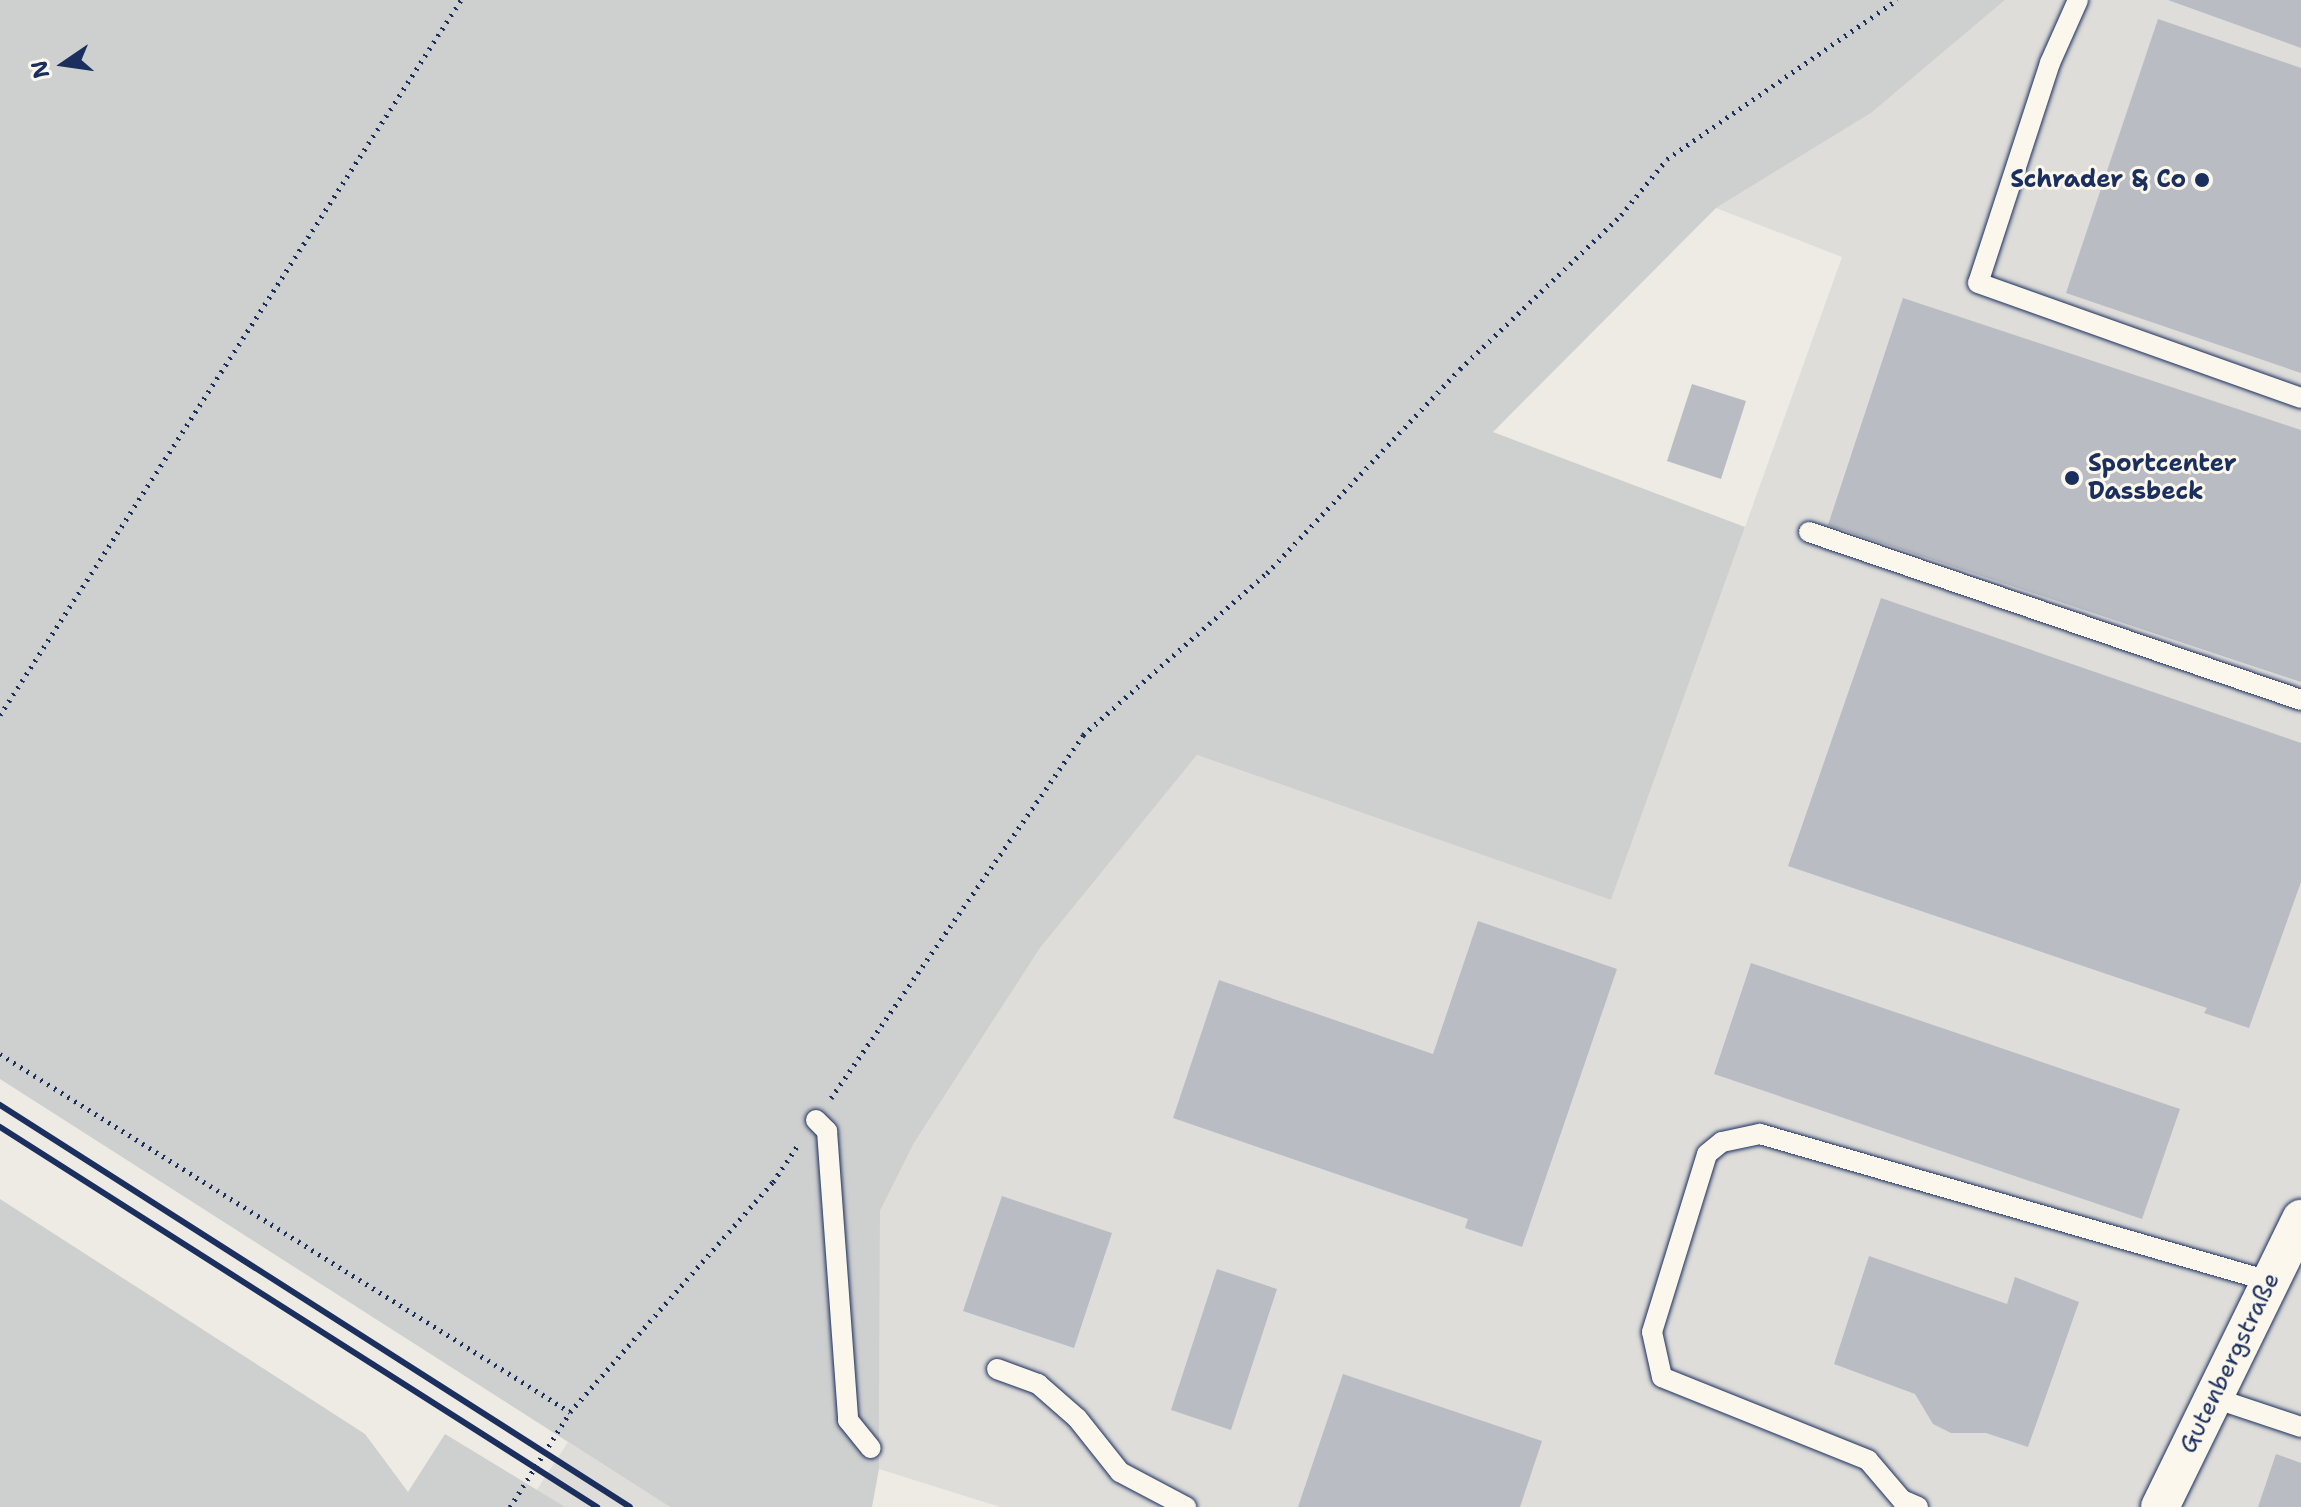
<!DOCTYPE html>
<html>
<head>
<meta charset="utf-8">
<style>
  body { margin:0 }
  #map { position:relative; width:2301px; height:1507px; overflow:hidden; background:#eeebe4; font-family:"Shantell Sans",sans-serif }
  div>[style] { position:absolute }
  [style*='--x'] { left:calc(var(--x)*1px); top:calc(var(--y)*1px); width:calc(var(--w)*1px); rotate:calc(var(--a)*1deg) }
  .built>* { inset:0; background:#deddda }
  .green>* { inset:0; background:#cecfcf }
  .building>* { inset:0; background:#b9bcc3 }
  .path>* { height:5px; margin-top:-2.5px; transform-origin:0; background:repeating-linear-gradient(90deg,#1b2f5e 0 2px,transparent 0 8px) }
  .roads { filter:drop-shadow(0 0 2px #1b2f5e) drop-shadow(0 0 2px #1b2f5e) }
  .service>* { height:20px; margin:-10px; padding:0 10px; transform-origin:10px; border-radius:10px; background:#fbf7ec }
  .minor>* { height:38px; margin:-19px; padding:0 19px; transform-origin:19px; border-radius:19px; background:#fbf7ec }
  .rail>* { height:6px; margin:-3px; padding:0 3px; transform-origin:3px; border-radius:3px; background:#1b2f5e }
  .dots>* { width:22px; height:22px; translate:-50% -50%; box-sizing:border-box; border:4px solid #fbf7ec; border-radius:50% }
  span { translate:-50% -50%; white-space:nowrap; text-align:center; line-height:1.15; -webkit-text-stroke:6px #fbf7ec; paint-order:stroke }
  .poi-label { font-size:24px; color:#1b2f5e; font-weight:700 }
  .right { translate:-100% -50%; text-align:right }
  .left { translate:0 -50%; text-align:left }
  .street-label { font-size:24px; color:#1b2f5e }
  .north { position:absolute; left:24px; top:24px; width:80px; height:80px; -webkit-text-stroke:6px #fbf7ec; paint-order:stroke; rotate:257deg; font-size:22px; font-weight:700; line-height:32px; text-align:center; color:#1b2f5e }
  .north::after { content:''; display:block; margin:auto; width:28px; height:36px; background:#1b2f5e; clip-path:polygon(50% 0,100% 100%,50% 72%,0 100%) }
</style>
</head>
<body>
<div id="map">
  <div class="built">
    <i style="clip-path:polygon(2005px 0,2301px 0,2301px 1507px,1000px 1507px,879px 1469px,880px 1211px,914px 1143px,1040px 948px,1197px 755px,1611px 900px,1842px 257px,1716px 208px,1871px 113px)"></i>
    <i style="clip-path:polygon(568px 1442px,670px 1507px,562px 1507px,536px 1491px)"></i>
  </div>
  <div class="green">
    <i style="clip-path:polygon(0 0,2005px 0,1871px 113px,1716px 208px,1493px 432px,1745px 527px,1611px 900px,1197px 755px,1040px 948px,914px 1143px,880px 1211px,879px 1469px,872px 1507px,670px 1507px,0 1079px)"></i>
    <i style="clip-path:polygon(0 1199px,365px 1434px,408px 1492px,445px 1434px,565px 1507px,0 1507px)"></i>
  </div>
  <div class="building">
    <i style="clip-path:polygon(2168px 0,2301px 0,2301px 48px)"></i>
    <i style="clip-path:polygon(2158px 19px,2301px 68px,2301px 373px,2066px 293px)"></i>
    <i style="clip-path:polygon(1903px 298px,2301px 430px,2301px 682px,1828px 525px)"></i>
    <i style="clip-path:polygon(1692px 384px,1746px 401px,1721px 479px,1667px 461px)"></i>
    <i style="clip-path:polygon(1881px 598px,2301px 743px,2301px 882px,2249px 1028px,2204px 1013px,2207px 1008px,1788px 866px)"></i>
    <i style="clip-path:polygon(1478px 921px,1617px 969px,1522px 1247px,1465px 1228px,1468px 1219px,1173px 1118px,1219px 980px,1433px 1054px)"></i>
    <i style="clip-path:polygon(1751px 963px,2180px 1109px,2142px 1219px,1714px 1074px)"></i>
    <i style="clip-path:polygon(1002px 1196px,1112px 1233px,1074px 1348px,963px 1311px)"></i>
    <i style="clip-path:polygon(1869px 1256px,2007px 1304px,2015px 1277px,2079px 1302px,2028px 1447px,1986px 1433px,1951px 1433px,1933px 1424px,1915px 1394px,1834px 1364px)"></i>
    <i style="clip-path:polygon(1217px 1269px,1277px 1289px,1231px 1430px,1171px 1410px)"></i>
    <i style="clip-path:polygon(1343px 1374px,1542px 1441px,1520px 1507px,1298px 1507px)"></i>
    <i style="clip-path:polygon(2276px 1454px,2301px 1463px,2301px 1507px,2258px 1507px)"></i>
  </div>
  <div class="path">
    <i style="--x:0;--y:715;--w:851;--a:-57.19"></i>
    <i style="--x:0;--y:1054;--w:673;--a:32.13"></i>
    <i style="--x:831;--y:1098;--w:442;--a:-55.2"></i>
    <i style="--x:1083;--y:735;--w:245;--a:-41.4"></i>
    <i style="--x:1267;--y:573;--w:281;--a:-46.6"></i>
    <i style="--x:1460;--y:369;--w:223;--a:-43.7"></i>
    <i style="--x:1621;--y:215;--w:72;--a:-50.6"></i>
    <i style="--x:1667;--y:159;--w:280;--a:-34.7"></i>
    <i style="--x:510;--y:1507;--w:112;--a:-57.7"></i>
    <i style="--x:570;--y:1412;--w:307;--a:-48.6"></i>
    <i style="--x:773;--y:1182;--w:45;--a:-56"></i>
  </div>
  <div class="roads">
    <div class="service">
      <i style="--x:2078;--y:0;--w:69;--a:114"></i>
      <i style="--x:2050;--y:63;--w:231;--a:108.1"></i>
      <i style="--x:1978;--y:283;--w:343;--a:19.6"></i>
      <i style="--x:1809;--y:532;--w:520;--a:18.85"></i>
      <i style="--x:816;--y:1120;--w:16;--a:45"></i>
      <i style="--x:827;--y:1131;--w:290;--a:85.8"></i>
      <i style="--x:848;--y:1420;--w:36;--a:51"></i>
      <i style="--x:997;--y:1369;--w:44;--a:20.1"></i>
      <i style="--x:1038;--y:1384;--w:52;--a:41.1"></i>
      <i style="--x:1077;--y:1418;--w:69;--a:51.5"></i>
      <i style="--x:1120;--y:1472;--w:75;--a:27.9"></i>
      <i style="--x:2214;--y:1398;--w:92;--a:18.4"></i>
      <i style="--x:1918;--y:1507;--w:17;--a:-156"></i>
      <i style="--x:1902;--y:1500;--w:52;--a:-130.4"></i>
      <i style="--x:1868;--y:1460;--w:222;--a:-158.1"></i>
      <i style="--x:1662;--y:1377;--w:46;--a:-102.5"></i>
      <i style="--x:1652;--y:1332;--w:186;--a:-72.8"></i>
      <i style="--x:1707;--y:1154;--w:19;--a:-39"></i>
      <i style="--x:1722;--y:1142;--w:39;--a:-12"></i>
      <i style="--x:1760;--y:1134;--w:530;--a:16.11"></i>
    </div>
    <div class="minor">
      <i style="--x:2160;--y:1507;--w:321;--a:-63.9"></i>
    </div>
  </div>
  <div class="rail">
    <i style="--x:0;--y:1105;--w:747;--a:32.54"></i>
    <i style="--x:0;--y:1127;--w:708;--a:32.48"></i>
  </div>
  <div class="dots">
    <i style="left:2202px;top:180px;background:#1b2f5e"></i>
    <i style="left:2072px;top:478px;background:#1b2f5e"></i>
  </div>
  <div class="poi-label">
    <span class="right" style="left:2186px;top:180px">Schrader &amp; Co</span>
    <span class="left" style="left:2088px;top:478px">Sportcenter<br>Dassbeck</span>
  </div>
  <div class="street-label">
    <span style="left:2230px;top:1363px;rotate:-64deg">Gutenbergstraße</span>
  </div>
  <div class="north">N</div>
</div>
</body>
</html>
